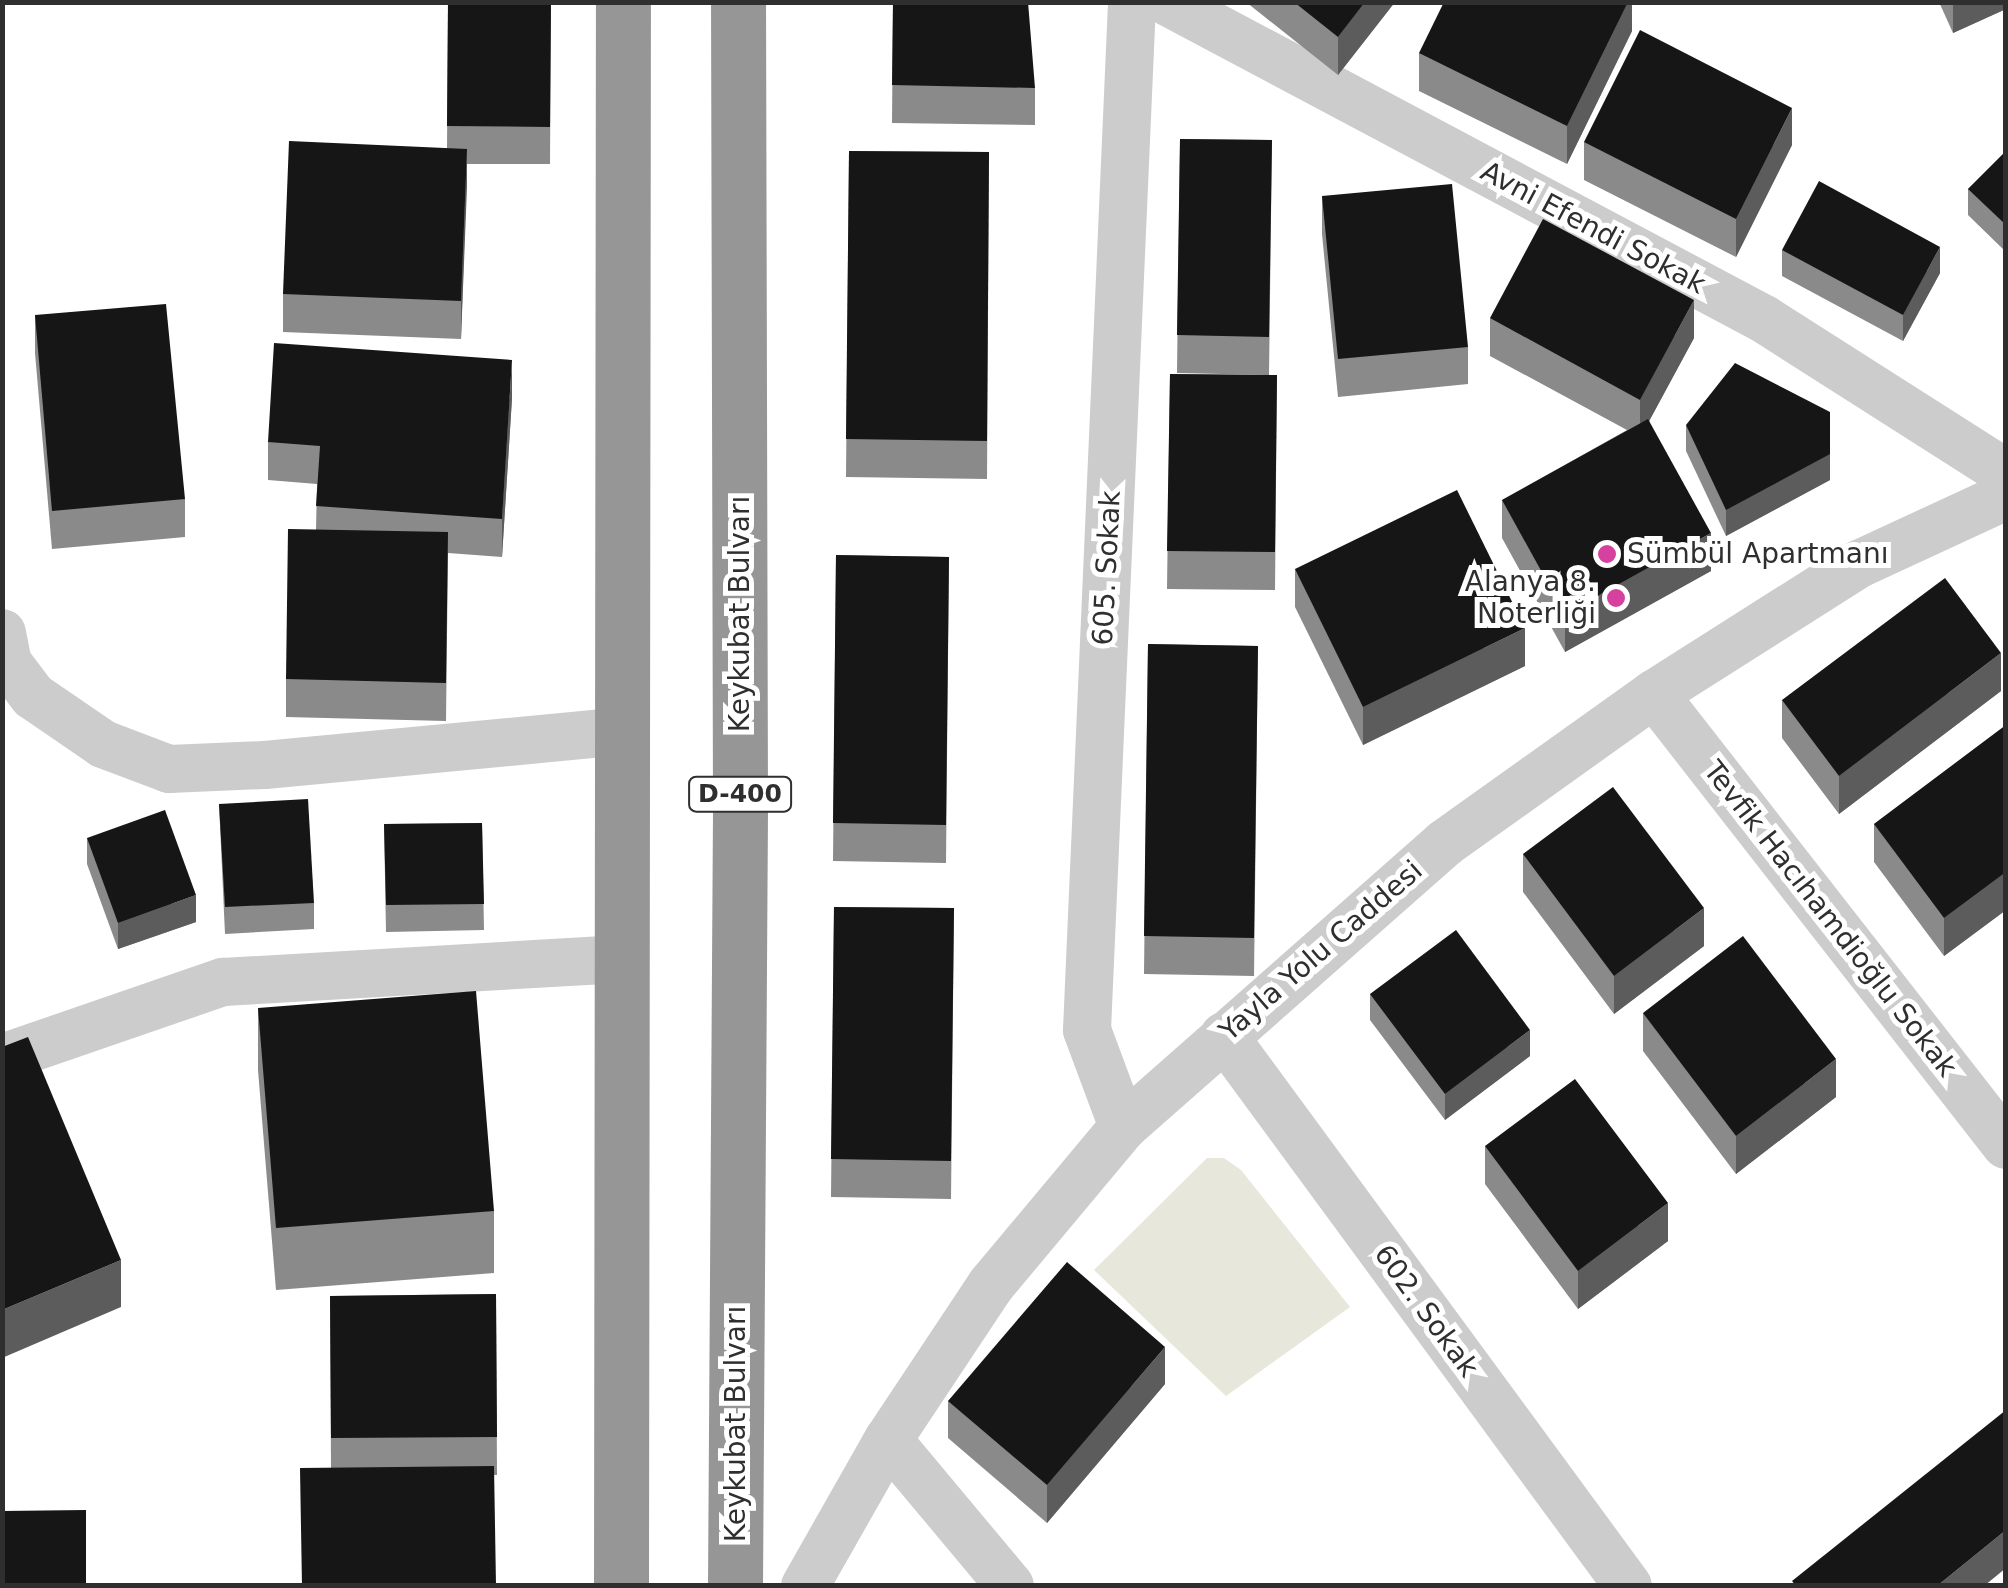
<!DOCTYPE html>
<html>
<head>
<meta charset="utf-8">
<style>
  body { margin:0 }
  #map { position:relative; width:2008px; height:1588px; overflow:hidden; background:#fff; font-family:"DejaVu Sans",sans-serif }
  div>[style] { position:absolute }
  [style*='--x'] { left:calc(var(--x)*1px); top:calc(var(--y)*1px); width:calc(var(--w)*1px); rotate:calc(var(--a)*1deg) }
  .green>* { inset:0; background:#e8e7db }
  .street>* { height:48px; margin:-24px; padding:0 24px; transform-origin:24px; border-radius:24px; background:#ccc }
  .highway>* { height:55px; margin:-27.5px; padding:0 27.5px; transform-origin:27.5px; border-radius:27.5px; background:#969696 }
  .wall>* { inset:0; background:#8a8a8a }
  .shaded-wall>* { inset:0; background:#5c5c5c }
  .building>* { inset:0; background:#161616 }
  .dots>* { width:28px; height:28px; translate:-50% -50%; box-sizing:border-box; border:5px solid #fff; border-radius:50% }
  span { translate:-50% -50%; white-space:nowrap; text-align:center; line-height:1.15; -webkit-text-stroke:10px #fff; paint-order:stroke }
  .shield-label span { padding:2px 8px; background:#fff; border:2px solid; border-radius:8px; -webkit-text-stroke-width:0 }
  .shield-label { font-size:25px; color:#2f2f2f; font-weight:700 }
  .street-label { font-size:28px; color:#2f2f2f }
  .poi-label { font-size:28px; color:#2f2f2f }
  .left { translate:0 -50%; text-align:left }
  .right { translate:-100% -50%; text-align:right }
  .frame { position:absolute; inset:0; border:5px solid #2f2f2f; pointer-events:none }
</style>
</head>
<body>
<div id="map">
  <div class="green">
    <i style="clip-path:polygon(1207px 1158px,1224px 1158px,1241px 1170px,1350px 1307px,1226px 1396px,1094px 1270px)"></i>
  </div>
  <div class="street">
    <i style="--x:1168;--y:2;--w:675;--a:28.01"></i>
    <i style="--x:1764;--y:319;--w:287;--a:32.5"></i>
    <i style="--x:2;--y:633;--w:31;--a:79"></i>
    <i style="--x:8;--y:663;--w:41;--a:52.9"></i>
    <i style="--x:33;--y:696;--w:85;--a:34.4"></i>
    <i style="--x:103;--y:744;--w:71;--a:20.7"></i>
    <i style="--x:169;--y:769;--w:96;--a:-2.4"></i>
    <i style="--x:265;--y:765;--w:359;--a:-5.4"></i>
    <i style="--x:1654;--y:694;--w:572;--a:52.03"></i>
    <i style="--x:1224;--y:1036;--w:682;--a:53.7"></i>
    <i style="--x:2;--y:1058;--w:234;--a:-19"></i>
    <i style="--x:223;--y:982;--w:399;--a:-3.3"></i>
    <i style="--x:1123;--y:1127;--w:103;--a:-110.4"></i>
    <i style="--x:1087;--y:1030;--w:1029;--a:-87.49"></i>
    <i style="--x:888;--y:1440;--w:190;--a:50.1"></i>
    <i style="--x:805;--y:1586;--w:168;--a:-60.4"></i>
    <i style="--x:888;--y:1440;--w:186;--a:-56.4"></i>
    <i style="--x:991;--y:1285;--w:206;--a:-50.1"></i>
    <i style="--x:1123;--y:1127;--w:429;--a:-41.4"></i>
    <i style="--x:1445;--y:843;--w:257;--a:-35.5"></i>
    <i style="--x:1654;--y:694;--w:243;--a:-32.4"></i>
    <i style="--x:1859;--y:564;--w:162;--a:-24.8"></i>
  </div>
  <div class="highway">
    <i style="--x:621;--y:1586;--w:1584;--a:-89.93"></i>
    <i style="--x:735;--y:1586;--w:777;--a:-89.63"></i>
    <i style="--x:740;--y:809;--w:807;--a:-90.14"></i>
  </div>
  <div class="wall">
    <i style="clip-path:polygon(448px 2px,551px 2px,550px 164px,467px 164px,461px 339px,283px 332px,283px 294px,447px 148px)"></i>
    <i style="clip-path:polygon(893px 2px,1035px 88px,1035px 125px,892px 123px)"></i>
    <i style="clip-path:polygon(1246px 2px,1395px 2px,1338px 75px)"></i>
    <i style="clip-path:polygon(1632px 2px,1632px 31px,1567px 164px,1419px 91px,1419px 53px)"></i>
    <i style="clip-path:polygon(1939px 2px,2006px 2px,2006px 9px,1953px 33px)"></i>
    <i style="clip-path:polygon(1180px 139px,1272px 140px,1269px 375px,1177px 373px)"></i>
    <i style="clip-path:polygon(1584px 142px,1792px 145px,1736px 257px,1584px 180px)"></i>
    <i style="clip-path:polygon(849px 151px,989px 152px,987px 479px,846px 477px)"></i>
    <i style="clip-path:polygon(2006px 151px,2006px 252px,1968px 215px,1968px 189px)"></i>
    <i style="clip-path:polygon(1322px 196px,1468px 347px,1468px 384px,1338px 397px,1322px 234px)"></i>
    <i style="clip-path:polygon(1782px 250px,1940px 273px,1903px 341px,1782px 276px)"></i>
    <i style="clip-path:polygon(35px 315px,185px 499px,185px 537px,52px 549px,35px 353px)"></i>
    <i style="clip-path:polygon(1490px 318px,1694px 338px,1649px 421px,1711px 571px,1565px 652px,1502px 538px,1502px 500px,1627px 430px,1490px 356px)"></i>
    <i style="clip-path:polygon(1170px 374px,1277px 375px,1275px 590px,1167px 589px)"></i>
    <i style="clip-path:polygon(512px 398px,502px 557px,448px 553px,446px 721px,286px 717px,286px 679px,316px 530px,317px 484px,268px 480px,268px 442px)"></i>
    <i style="clip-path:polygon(1686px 425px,1830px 480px,1726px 536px,1686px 451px)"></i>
    <i style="clip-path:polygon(836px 555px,949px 557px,946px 863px,833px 861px)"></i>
    <i style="clip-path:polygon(1295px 569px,1525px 666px,1363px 745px,1295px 607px)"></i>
    <i style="clip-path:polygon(1148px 644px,1258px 646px,1254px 976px,1144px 974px)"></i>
    <i style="clip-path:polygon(2001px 691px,1839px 814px,1782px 738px,1782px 700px)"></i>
    <i style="clip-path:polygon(2006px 725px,2006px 910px,1944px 956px,1874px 862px,1874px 824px)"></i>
    <i style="clip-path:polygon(219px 804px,314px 903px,314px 929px,225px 934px)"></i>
    <i style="clip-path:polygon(482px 823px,484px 930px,386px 932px,384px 824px)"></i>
    <i style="clip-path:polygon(87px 838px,196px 922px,118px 949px,87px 864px)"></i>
    <i style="clip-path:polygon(1523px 854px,1704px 946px,1614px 1014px,1523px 892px)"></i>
    <i style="clip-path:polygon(834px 907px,954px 908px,951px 1199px,831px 1197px)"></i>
    <i style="clip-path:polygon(1370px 994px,1530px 1056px,1445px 1120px,1370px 1020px)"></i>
    <i style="clip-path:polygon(258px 1008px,494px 1211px,494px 1273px,276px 1290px,258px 1070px)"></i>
    <i style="clip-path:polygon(1643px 1013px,1836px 1097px,1736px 1174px,1643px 1051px)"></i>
    <i style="clip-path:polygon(1485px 1146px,1668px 1241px,1578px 1309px,1485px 1184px)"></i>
    <i style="clip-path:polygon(496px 1294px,497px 1475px,331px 1468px,330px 1296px)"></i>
    <i style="clip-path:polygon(1165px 1384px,1047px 1523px,948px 1438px,948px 1401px)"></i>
  </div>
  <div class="shaded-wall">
    <i style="clip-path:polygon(1365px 2px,1395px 2px,1338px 75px,1338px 37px)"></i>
    <i style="clip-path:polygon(1628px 2px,1632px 2px,1632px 31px,1567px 164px,1567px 126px)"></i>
    <i style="clip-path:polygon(1953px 2px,2006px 2px,2006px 9px,1953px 33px)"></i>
    <i style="clip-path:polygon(1792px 108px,1792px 145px,1736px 257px,1736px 219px)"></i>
    <i style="clip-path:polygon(467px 149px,467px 187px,461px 339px,461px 301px)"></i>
    <i style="clip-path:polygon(1940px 247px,1940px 273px,1903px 341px,1903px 315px)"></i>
    <i style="clip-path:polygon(1694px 300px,1694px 338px,1640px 438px,1640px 400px)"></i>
    <i style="clip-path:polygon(512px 360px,512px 398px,502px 557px,502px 519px)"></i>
    <i style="clip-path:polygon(1830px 412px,1830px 480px,1726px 536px,1726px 510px)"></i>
    <i style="clip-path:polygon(1711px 533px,1711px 571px,1565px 652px,1565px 614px)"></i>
    <i style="clip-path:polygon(1525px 628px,1525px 666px,1363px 745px,1363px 707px)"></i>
    <i style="clip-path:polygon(2001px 653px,2001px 691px,1839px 814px,1839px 776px)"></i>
    <i style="clip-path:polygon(2006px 872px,2006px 910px,1944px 956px,1944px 918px)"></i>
    <i style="clip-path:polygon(196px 895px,196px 922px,118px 949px,118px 923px)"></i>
    <i style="clip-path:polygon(1704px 908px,1704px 946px,1614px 1014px,1614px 976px)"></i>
    <i style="clip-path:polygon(1530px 1030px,1530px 1056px,1445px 1120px,1445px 1094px)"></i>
    <i style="clip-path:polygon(1836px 1059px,1836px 1097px,1736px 1174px,1736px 1136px)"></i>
    <i style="clip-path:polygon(1668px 1203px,1668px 1241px,1578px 1309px,1578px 1271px)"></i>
    <i style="clip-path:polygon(121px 1260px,121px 1307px,2px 1358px,2px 1310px)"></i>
    <i style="clip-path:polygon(1165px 1347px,1165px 1384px,1047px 1523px,1047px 1485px)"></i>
    <i style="clip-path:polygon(2006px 1530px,2006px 1568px,1984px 1586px,1937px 1586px)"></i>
  </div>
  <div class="building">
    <i style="clip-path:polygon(448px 2px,551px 2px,550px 127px,447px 126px)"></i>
    <i style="clip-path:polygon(893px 2px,1028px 2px,1035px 88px,892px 85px)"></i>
    <i style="clip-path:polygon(1294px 2px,1365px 2px,1338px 37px)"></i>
    <i style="clip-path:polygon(1444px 2px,1628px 2px,1567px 126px,1419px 53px)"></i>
    <i style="clip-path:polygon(1640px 30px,1792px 108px,1736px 219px,1584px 142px)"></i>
    <i style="clip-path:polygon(1180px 139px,1272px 140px,1269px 337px,1177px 335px)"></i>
    <i style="clip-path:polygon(289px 141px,467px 149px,461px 301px,283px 294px)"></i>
    <i style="clip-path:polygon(849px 151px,989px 152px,987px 441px,846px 439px)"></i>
    <i style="clip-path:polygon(2006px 151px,2006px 225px,1968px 189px)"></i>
    <i style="clip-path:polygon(1819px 181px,1940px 247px,1903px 315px,1782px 250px)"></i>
    <i style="clip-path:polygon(1452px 184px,1468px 347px,1338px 359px,1322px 196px)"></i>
    <i style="clip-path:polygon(1543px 219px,1694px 300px,1640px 400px,1490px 318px)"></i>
    <i style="clip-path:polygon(166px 304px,185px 499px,52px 511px,35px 315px)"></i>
    <i style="clip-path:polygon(274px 343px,512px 360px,502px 519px,316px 506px,320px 446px,268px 442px)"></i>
    <i style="clip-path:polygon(1735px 363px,1830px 412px,1830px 454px,1726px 510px,1686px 425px)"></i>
    <i style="clip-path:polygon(1170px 374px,1277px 375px,1275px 552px,1167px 551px)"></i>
    <i style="clip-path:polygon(1648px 419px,1711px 533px,1565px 614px,1502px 500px)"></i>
    <i style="clip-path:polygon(1457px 490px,1525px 628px,1363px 707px,1295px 569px)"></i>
    <i style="clip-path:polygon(288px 529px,448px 532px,446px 683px,286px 679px)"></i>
    <i style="clip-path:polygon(836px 555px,949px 557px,946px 825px,833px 823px)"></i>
    <i style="clip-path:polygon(1945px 578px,2001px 653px,1839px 776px,1782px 700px)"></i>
    <i style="clip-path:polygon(1148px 644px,1258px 646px,1254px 938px,1144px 936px)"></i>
    <i style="clip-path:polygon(2006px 725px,2006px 872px,1944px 918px,1874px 824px)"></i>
    <i style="clip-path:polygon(1613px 787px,1704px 908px,1614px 976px,1523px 854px)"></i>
    <i style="clip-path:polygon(308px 799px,314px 903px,225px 907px,219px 804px)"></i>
    <i style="clip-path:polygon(165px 810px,196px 895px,118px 923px,87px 838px)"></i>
    <i style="clip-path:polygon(482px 823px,484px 904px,386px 905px,384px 824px)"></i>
    <i style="clip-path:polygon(834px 907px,954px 908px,951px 1161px,831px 1159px)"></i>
    <i style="clip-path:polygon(1456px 930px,1530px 1030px,1445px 1094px,1370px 994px)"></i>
    <i style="clip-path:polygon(1743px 936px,1836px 1059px,1736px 1136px,1643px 1013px)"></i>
    <i style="clip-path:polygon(476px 991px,494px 1211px,276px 1228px,258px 1008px)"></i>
    <i style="clip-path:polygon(28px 1037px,121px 1260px,2px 1310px,2px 1047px)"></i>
    <i style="clip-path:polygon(1575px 1079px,1668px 1203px,1578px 1271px,1485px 1146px)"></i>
    <i style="clip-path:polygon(1067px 1262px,1165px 1347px,1047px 1485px,948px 1401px)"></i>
    <i style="clip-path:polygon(496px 1294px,497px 1437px,331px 1438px,330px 1296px)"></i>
    <i style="clip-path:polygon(2006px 1410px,2006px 1530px,1937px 1586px,1796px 1586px,1792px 1581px)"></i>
    <i style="clip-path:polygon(494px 1466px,496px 1586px,302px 1586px,300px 1468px)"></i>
    <i style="clip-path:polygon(86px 1510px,86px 1586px,2px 1586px,2px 1511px)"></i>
  </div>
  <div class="dots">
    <i style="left:1607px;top:554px;background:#d641a0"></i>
    <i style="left:1616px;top:598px;background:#d641a0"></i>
  </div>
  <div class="shield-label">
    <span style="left:740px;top:794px">D-400</span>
  </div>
  <div class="street-label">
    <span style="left:1593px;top:228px;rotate:28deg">Avni Efendi Sokak</span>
    <span style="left:1107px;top:568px;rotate:-87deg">605. Sokak</span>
    <span style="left:740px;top:614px;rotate:-90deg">Keykubat Bulvarı</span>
    <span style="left:1830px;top:919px;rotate:52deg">Tevfik Hacıhamdioğlu Sokak</span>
    <span style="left:1321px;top:951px;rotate:-41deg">Yayla Yolu Caddesi</span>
    <span style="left:1426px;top:1311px;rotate:54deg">602. Sokak</span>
    <span style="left:736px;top:1424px;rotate:-90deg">Keykubat Bulvarı</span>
  </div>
  <div class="poi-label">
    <span class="left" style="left:1627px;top:554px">Sümbül Apartmanı</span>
    <span class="right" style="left:1596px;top:598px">Alanya 8.<br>Noterliği</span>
  </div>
  <div class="frame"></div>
</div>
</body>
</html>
